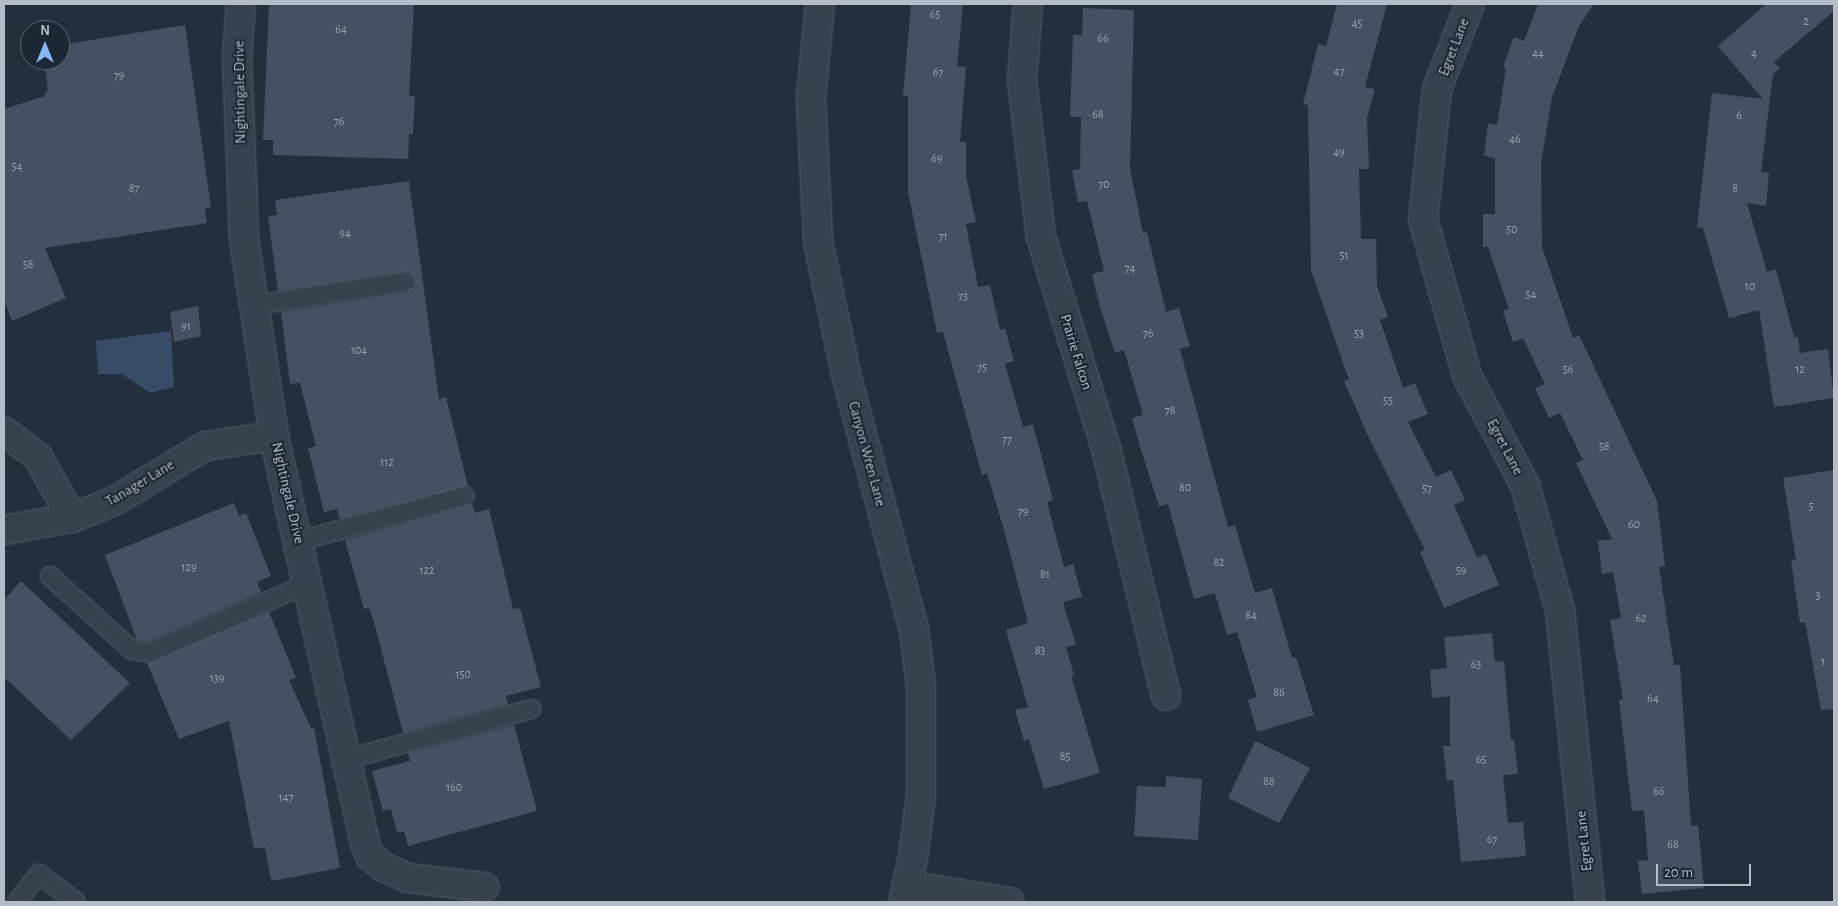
<!DOCTYPE html>
<html>
<head>
<meta charset="utf-8">
<style>
  body { margin:0 }
  #map { position:relative; width:1838px; height:906px; overflow:hidden; background:#242f3e; font-family:"Alegreya Sans",sans-serif }
  div>[style] { position:absolute }
  [style*='--x'] { left:calc(var(--x)*1px); top:calc(var(--y)*1px); width:calc(var(--w)*1px); rotate:calc(var(--a)*1deg) }
  .water>* { inset:0; background:#394c67 }
  .building>* { inset:0; background:#455162 }
  .roads { filter:drop-shadow(0 0 1px #565f6c) drop-shadow(0 0 1px #565f6c) }
  .service>* { height:18px; margin:-9px; padding:0 9px; transform-origin:9px; border-radius:9px; background:#38414e }
  .minor>* { height:28px; margin:-14px; padding:0 14px; transform-origin:14px; border-radius:14px; background:#38414e }
  .tertiary>* { height:28px; margin:-14px; padding:0 14px; transform-origin:14px; border-radius:14px; background:#38414e }
  span { translate:-50% -50%; white-space:nowrap; text-align:center; line-height:1.15; -webkit-text-stroke:4px #1d2633; paint-order:stroke }
  .number-label { font-size:12px; color:#98a1af }
  .number-label span { -webkit-text-stroke-width:0 }
  .street-label { font-size:15px; color:#b4bcc9 }
  .frame { position:absolute; inset:0; border:5px solid #b4bcc9; pointer-events:none }
  .north { position:absolute; left:20px; top:20px; width:50px; height:50px; box-sizing:border-box; background:#1d2633; border:1px solid #59626f; border-radius:50%; rotate:0deg; font-size:14px; font-weight:700; line-height:20px; text-align:center; color:#b4bcc9 }
  .north::after { content:''; display:block; margin:auto; width:18px; height:22px; background:#8ab4f8; clip-path:polygon(50% 0,100% 100%,50% 72%,0 100%) }
  .scale { position:absolute; left:1656px; top:864px; width:95px; height:22px; box-sizing:border-box; border:2px solid #b4bcc9; border-top:0; padding-left:6px; font-size:15px; line-height:18px; white-space:nowrap; color:#b4bcc9; -webkit-text-stroke:4px #1d2633; paint-order:stroke }
</style>
</head>
<body>
<div id="map">
  <div class="water">
    <i style="clip-path:polygon(171px 331px,174px 387px,150px 393px,122px 374px,98px 374px,96px 341px)"></i>
  </div>
  <div class="building">
    <i style="clip-path:polygon(269px 4px,414px 4px,409px 96px,415px 96px,413px 134px,409px 134px,408px 159px,273px 155px,273px 140px,263px 140px)"></i>
    <i style="clip-path:polygon(911px 4px,963px 4px,957px 66px,966px 67px,960px 142px,966px 142px,966px 176px,976px 222px,966px 224px,978px 287px,990px 285px,1000px 330px,1005px 329px,1014px 361px,1005px 364px,1023px 427px,1033px 424px,1053px 500px,1047px 502px,1064px 567px,1073px 564px,1082px 597px,1063px 602px,1076px 645px,1066px 647px,1074px 675px,1071px 676px,1100px 773px,1044px 789px,1029px 739px,1024px 741px,1015px 710px,1028px 707px,1006px 630px,1028px 623px,1004px 530px,987px 473px,982px 475px,943px 332px,937px 333px,908px 192px,908px 96px,903px 96px)"></i>
    <i style="clip-path:polygon(1337px 4px,1387px 4px,1365px 87px,1375px 89px,1367px 118px,1369px 169px,1359px 169px,1361px 239px,1376px 239px,1377px 286px,1388px 317px,1380px 320px,1403px 388px,1415px 383px,1428px 414px,1408px 422px,1436px 477px,1451px 470px,1465px 500px,1454px 505px,1477px 558px,1486px 554px,1499px 585px,1444px 608px,1420px 552px,1425px 550px,1369px 438px,1344px 381px,1349px 380px,1311px 270px,1308px 105px,1303px 104px,1318px 44px,1326px 46px)"></i>
    <i style="clip-path:polygon(1538px 4px,1594px 4px,1579px 26px,1552px 97px,1541px 163px,1542px 247px,1573px 338px,1579px 335px,1657px 501px,1665px 566px,1659px 567px,1674px 665px,1680px 665px,1691px 826px,1698px 825px,1704px 888px,1642px 894px,1638px 861px,1648px 860px,1644px 810px,1632px 811px,1619px 700px,1623px 699px,1610px 620px,1621px 618px,1613px 572px,1602px 574px,1598px 541px,1612px 539px,1576px 463px,1583px 460px,1560px 413px,1549px 418px,1535px 388px,1545px 384px,1523px 338px,1513px 342px,1503px 311px,1509px 309px,1488px 247px,1483px 247px,1483px 214px,1495px 214px,1495px 158px,1484px 156px,1488px 123px,1497px 125px,1506px 68px,1503px 67px,1514px 37px,1524px 41px)"></i>
    <i style="clip-path:polygon(1766px 4px,1834px 4px,1834px 11px,1774px 62px,1780px 69px,1773px 74px,1761px 172px,1769px 173px,1766px 206px,1747px 203px,1767px 272px,1776px 269px,1794px 337px,1798px 337px,1800px 353px,1828px 349px,1834px 398px,1774px 407px,1759px 310px,1729px 318px,1703px 228px,1697px 227px,1712px 93px,1763px 99px,1718px 46px)"></i>
    <i style="clip-path:polygon(1083px 8px,1134px 10px,1130px 168px,1143px 233px,1147px 232px,1166px 312px,1179px 308px,1190px 346px,1180px 349px,1228px 527px,1235px 525px,1255px 593px,1272px 588px,1292px 658px,1296px 657px,1314px 715px,1257px 732px,1248px 700px,1257px 697px,1237px 632px,1227px 635px,1215px 593px,1194px 599px,1168px 504px,1159px 506px,1141px 450px,1132px 418px,1143px 415px,1124px 350px,1115px 353px,1100px 307px,1092px 274px,1104px 271px,1087px 201px,1078px 202px,1072px 170px,1080px 169px,1081px 117px,1070px 117px,1073px 35px,1082px 35px)"></i>
    <i style="clip-path:polygon(185px 25px,211px 207px,205px 208px,207px 223px,45px 248px,66px 298px,12px 321px,4px 300px,4px 109px,45px 96px,45px 92px,48px 91px,44px 60px,60px 60px,60px 45px)"></i>
    <i style="clip-path:polygon(409px 181px,439px 399px,446px 397px,468px 486px,340px 519px,337px 509px,324px 512px,308px 448px,316px 446px,300px 383px,290px 384px,281px 312px,407px 292px,415px 286px,415px 280px,409px 272px,403px 272px,278px 291px,268px 216px,277px 215px,275px 200px)"></i>
    <i style="clip-path:polygon(198px 306px,201px 336px,174px 342px,170px 312px)"></i>
    <i style="clip-path:polygon(1834px 470px,1834px 709px,1821px 710px,1805px 622px,1800px 623px,1791px 561px,1796px 560px,1783px 478px)"></i>
    <i style="clip-path:polygon(234px 503px,239px 516px,246px 513px,271px 576px,257px 582px,261px 592px,148px 642px,137px 640px,105px 555px)"></i>
    <i style="clip-path:polygon(472px 504px,475px 513px,489px 509px,513px 609px,520px 608px,541px 687px,506px 696px,508px 704px,403px 733px,374px 622px,369px 608px,364px 609px,345px 540px)"></i>
    <i style="clip-path:polygon(21px 581px,130px 683px,71px 740px,4px 677px,4px 600px)"></i>
    <i style="clip-path:polygon(269px 612px,296px 678px,289px 680px,311px 728px,314px 727px,340px 868px,271px 881px,265px 847px,254px 849px,229px 721px,179px 739px,147px 663px)"></i>
    <i style="clip-path:polygon(1492px 633px,1495px 662px,1504px 661px,1511px 740px,1514px 740px,1518px 774px,1503px 775px,1508px 823px,1523px 822px,1526px 856px,1461px 862px,1453px 780px,1447px 781px,1443px 746px,1450px 746px,1450px 696px,1432px 698px,1430px 670px,1447px 668px,1444px 637px)"></i>
    <i style="clip-path:polygon(514px 725px,537px 811px,408px 846px,404px 831px,397px 833px,391px 809px,383px 811px,372px 771px,410px 761px,408px 753px)"></i>
    <i style="clip-path:polygon(1255px 741px,1310px 768px,1279px 823px,1228px 798px)"></i>
    <i style="clip-path:polygon(1166px 776px,1202px 779px,1198px 840px,1134px 836px,1137px 786px,1166px 787px)"></i>
  </div>
  <div class="roads">
    <div class="service">
      <i style="--x:254;--y:305;--w:153;--a:-8.7"></i>
      <i style="--x:299;--y:541;--w:172;--a:-15.2"></i>
      <i style="--x:50;--y:576;--w:110;--a:42.1"></i>
      <i style="--x:132;--y:650;--w:17;--a:10"></i>
      <i style="--x:149;--y:653;--w:175;--a:-23.6"></i>
      <i style="--x:347;--y:759;--w:191;--a:-15.2"></i>
      <i style="--x:17;--y:902;--w:36;--a:-52"></i>
      <i style="--x:39;--y:874;--w:46;--a:37.1"></i>
    </div>
    <div class="minor">
      <i style="--x:241;--y:4;--w:51;--a:94.5"></i>
      <i style="--x:237;--y:55;--w:184;--a:87.8"></i>
      <i style="--x:244;--y:239;--w:199;--a:81.3"></i>
      <i style="--x:274;--y:436;--w:417;--a:77.4"></i>
      <i style="--x:365;--y:843;--w:14;--a:69"></i>
      <i style="--x:370;--y:856;--w:17;--a:40"></i>
      <i style="--x:383;--y:867;--w:27;--a:24"></i>
      <i style="--x:408;--y:878;--w:77;--a:6.8"></i>
      <i style="--x:1028;--y:4;--w:76;--a:94.5"></i>
      <i style="--x:1022;--y:80;--w:158;--a:83.1"></i>
      <i style="--x:1041;--y:237;--w:221;--a:72.9"></i>
      <i style="--x:1106;--y:448;--w:255;--a:76.4"></i>
      <i style="--x:1470;--y:4;--w:91;--a:111.2"></i>
      <i style="--x:1437;--y:89;--w:131;--a:96.1"></i>
      <i style="--x:1423;--y:219;--w:163;--a:74.3"></i>
      <i style="--x:1467;--y:376;--w:123;--a:62"></i>
      <i style="--x:1525;--y:485;--w:130;--a:74.4"></i>
      <i style="--x:1560;--y:610;--w:294;--a:84.1"></i>
      <i style="--x:4;--y:431;--w:43;--a:37.4"></i>
      <i style="--x:38;--y:457;--w:70;--a:60.9"></i>
      <i style="--x:4;--y:530;--w:69;--a:-10"></i>
      <i style="--x:72;--y:518;--w:48;--a:-22.2"></i>
      <i style="--x:116;--y:500;--w:104;--a:-31.2"></i>
      <i style="--x:205;--y:446;--w:70;--a:-8.2"></i>
      <i style="--x:907;--y:885;--w:104;--a:9.4"></i>
    </div>
    <div class="tertiary">
      <i style="--x:820;--y:4;--w:93;--a:95.5"></i>
      <i style="--x:811;--y:97;--w:145;--a:87.2"></i>
      <i style="--x:818;--y:242;--w:139;--a:78"></i>
      <i style="--x:847;--y:378;--w:261;--a:75.1"></i>
      <i style="--x:914;--y:630;--w:56;--a:82.9"></i>
      <i style="--x:921;--y:686;--w:109;--a:90"></i>
      <i style="--x:921;--y:795;--w:64;--a:97.2"></i>
      <i style="--x:913;--y:858;--w:45;--a:102.8"></i>
    </div>
  </div>
  <div class="number-label">
    <span style="left:935px;top:15px">65</span>
    <span style="left:1806px;top:22px">2</span>
    <span style="left:1357px;top:24px">45</span>
    <span style="left:341px;top:30px">64</span>
    <span style="left:1103px;top:39px">66</span>
    <span style="left:1538px;top:54px">44</span>
    <span style="left:1754px;top:54px">4</span>
    <span style="left:1339px;top:72px">47</span>
    <span style="left:938px;top:73px">67</span>
    <span style="left:119px;top:76px">79</span>
    <span style="left:1098px;top:115px">68</span>
    <span style="left:1739px;top:116px">6</span>
    <span style="left:339px;top:122px">76</span>
    <span style="left:1515px;top:140px">46</span>
    <span style="left:1339px;top:153px">49</span>
    <span style="left:937px;top:159px">69</span>
    <span style="left:17px;top:167px">54</span>
    <span style="left:1104px;top:185px">70</span>
    <span style="left:134px;top:189px">87</span>
    <span style="left:1735px;top:189px">8</span>
    <span style="left:1512px;top:230px">50</span>
    <span style="left:345px;top:234px">94</span>
    <span style="left:943px;top:237px">71</span>
    <span style="left:1344px;top:256px">51</span>
    <span style="left:28px;top:265px">58</span>
    <span style="left:1130px;top:269px">74</span>
    <span style="left:1750px;top:287px">10</span>
    <span style="left:1531px;top:295px">54</span>
    <span style="left:963px;top:297px">73</span>
    <span style="left:186px;top:327px">91</span>
    <span style="left:1148px;top:334px">76</span>
    <span style="left:1359px;top:334px">53</span>
    <span style="left:359px;top:351px">104</span>
    <span style="left:982px;top:368px">75</span>
    <span style="left:1568px;top:370px">56</span>
    <span style="left:1800px;top:370px">12</span>
    <span style="left:1388px;top:401px">55</span>
    <span style="left:1170px;top:411px">78</span>
    <span style="left:1007px;top:440px">77</span>
    <span style="left:1604px;top:447px">58</span>
    <span style="left:387px;top:463px">112</span>
    <span style="left:1185px;top:488px">80</span>
    <span style="left:1427px;top:489px">57</span>
    <span style="left:1811px;top:507px">5</span>
    <span style="left:1023px;top:512px">79</span>
    <span style="left:1634px;top:525px">60</span>
    <span style="left:1219px;top:563px">82</span>
    <span style="left:189px;top:568px">129</span>
    <span style="left:427px;top:571px">122</span>
    <span style="left:1461px;top:571px">59</span>
    <span style="left:1045px;top:575px">81</span>
    <span style="left:1818px;top:596px">3</span>
    <span style="left:1251px;top:616px">84</span>
    <span style="left:1641px;top:619px">62</span>
    <span style="left:1040px;top:651px">83</span>
    <span style="left:1823px;top:662px">1</span>
    <span style="left:1476px;top:665px">63</span>
    <span style="left:463px;top:675px">150</span>
    <span style="left:217px;top:679px">139</span>
    <span style="left:1279px;top:693px">86</span>
    <span style="left:1653px;top:699px">64</span>
    <span style="left:1065px;top:757px">85</span>
    <span style="left:1481px;top:760px">65</span>
    <span style="left:1269px;top:782px">88</span>
    <span style="left:454px;top:788px">160</span>
    <span style="left:1659px;top:792px">66</span>
    <span style="left:286px;top:798px">147</span>
    <span style="left:1492px;top:840px">67</span>
    <span style="left:1673px;top:845px">68</span>
  </div>
  <div class="street-label">
    <span style="left:1454px;top:47px;rotate:-69deg">Egret Lane</span>
    <span style="left:240px;top:92px;rotate:-91deg">Nightingale Drive</span>
    <span style="left:1076px;top:352px;rotate:73deg">Prairie Falcon</span>
    <span style="left:1505px;top:447px;rotate:62deg">Egret Lane</span>
    <span style="left:867px;top:454px;rotate:75deg">Canyon Wren Lane</span>
    <span style="left:140px;top:483px;rotate:-31deg">Tanager Lane</span>
    <span style="left:288px;top:493px;rotate:77deg">Nightingale Drive</span>
    <span style="left:1584px;top:841px;rotate:-96deg">Egret Lane</span>
  </div>
  <div class="frame"></div>
  <div class="north">N</div>
  <div class="scale">20 m</div>
</div>
</body>
</html>
